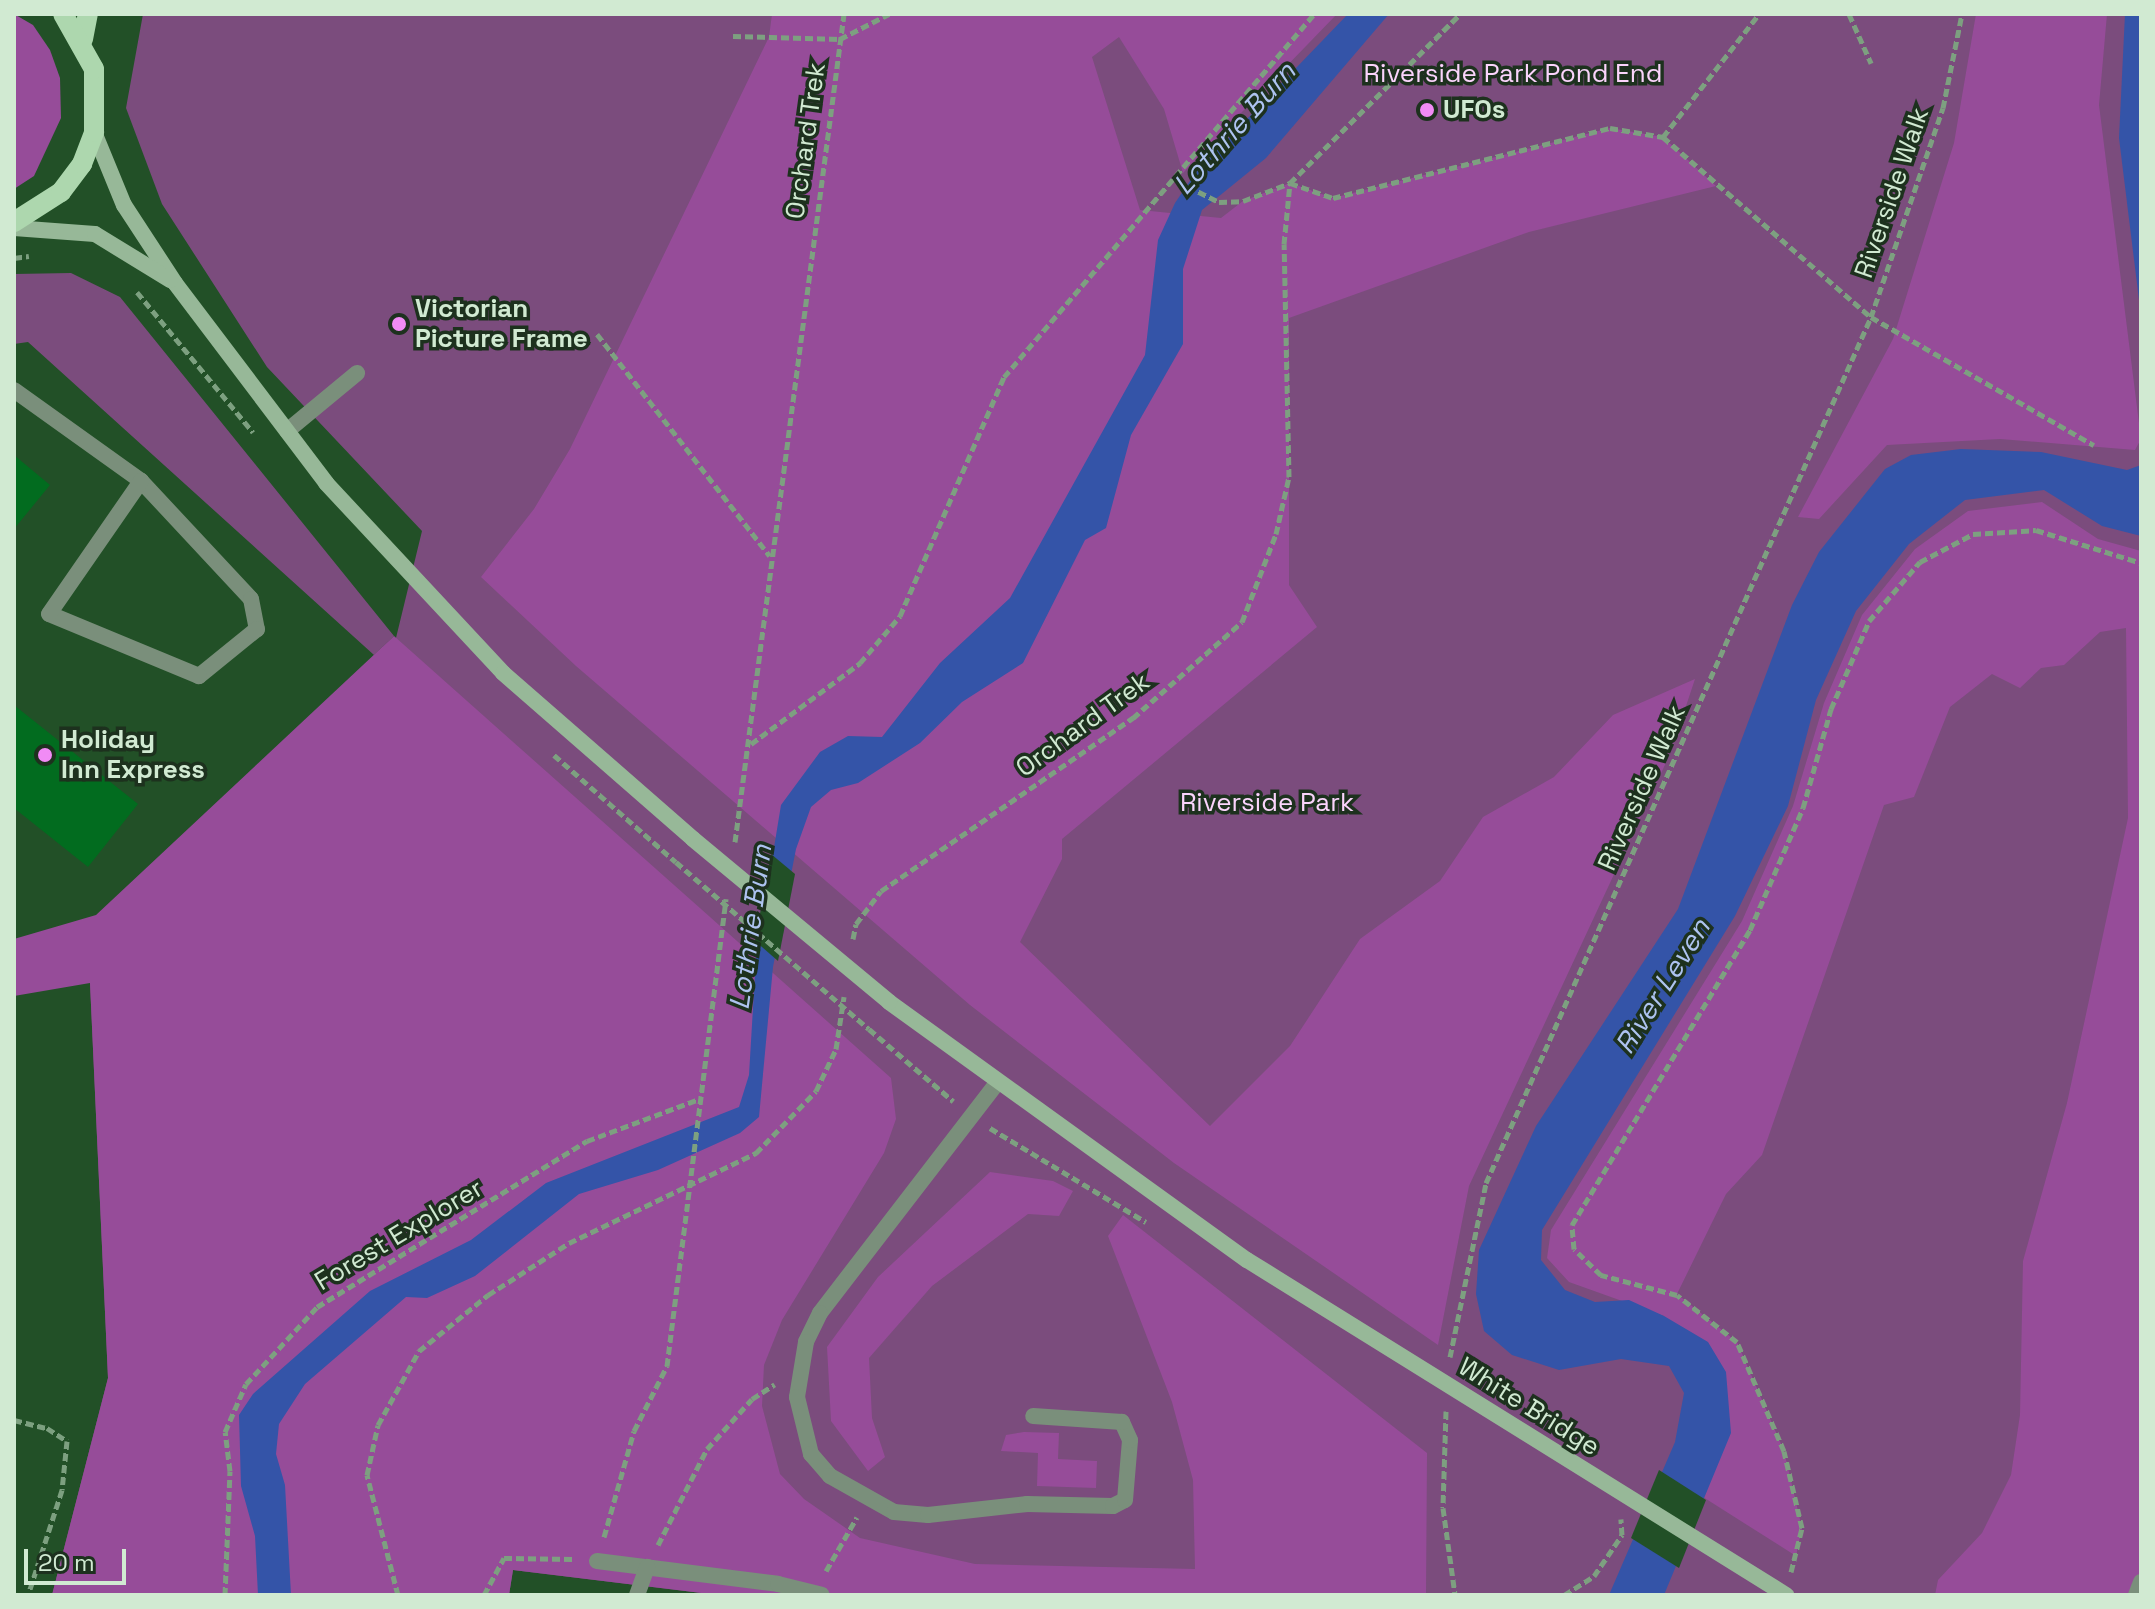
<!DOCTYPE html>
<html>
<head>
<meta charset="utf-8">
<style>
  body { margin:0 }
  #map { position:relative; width:2155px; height:1609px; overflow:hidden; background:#225027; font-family:"Space Grotesk",sans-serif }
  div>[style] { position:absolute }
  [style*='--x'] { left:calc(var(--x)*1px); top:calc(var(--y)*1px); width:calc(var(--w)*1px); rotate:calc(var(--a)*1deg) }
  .green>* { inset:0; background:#7b4c7d }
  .forest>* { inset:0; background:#964c99 }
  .water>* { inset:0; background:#3454a8 }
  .pier>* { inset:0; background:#225027 }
  .building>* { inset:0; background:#026c1f }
  .path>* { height:5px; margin-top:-2.5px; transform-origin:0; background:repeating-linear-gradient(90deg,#7da080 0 8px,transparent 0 12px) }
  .service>* { height:16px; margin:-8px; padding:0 8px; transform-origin:8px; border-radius:8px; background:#7a8f7b }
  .secondary>* { height:16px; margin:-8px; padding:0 8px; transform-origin:8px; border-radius:8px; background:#97b898 }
  .primary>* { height:20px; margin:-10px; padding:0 10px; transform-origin:10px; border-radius:10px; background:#add7ae }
  .path-bridge>* { height:5px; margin-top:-2.5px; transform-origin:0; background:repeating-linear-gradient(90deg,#7da080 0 8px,transparent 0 12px) }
  .secondary-bridge>* { height:16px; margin:-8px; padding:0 8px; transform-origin:8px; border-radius:8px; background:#97b898 }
  .dots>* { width:22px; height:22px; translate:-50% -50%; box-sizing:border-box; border:4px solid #1d311e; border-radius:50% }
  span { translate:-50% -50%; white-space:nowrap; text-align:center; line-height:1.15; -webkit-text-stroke:7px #1d311e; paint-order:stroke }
  .park-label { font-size:26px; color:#fbd4fc }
  .poi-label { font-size:26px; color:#d1ead2; font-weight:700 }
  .left { translate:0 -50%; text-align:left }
  .street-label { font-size:26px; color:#d1ead2 }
  .water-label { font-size:28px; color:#aec3f0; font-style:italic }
  .frame { position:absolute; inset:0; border:16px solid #d1ead2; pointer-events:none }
  .scale { position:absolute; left:24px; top:1549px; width:102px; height:36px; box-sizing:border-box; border:4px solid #d1ead2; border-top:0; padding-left:10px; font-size:24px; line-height:28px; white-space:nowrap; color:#d1ead2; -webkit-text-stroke:6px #1d311e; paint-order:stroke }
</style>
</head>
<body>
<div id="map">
  <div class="green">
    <i style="clip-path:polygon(143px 14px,2141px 14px,2141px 1595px,718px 1595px,513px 1570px,509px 1595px,52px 1595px,108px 1378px,90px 983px,386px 679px,422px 531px,267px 367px,162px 204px,126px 108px)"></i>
    <i style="clip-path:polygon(71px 273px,120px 297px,394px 636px,374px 655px,28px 342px,14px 344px,14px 274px)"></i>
  </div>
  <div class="forest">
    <i style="clip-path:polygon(14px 14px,33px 25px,50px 50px,60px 78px,61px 118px,34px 176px,14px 189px)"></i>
    <i style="clip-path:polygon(772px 14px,1337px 14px,1183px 173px,1164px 109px,1119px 37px,1092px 57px,1140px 210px,1221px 218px,1243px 201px,1290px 183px,1333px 198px,1610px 128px,1663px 137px,1716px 186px,1529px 232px,1289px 318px,1289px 585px,1317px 627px,1062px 839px,1062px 859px,1020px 942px,1210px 1126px,1290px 1046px,1360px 939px,1440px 881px,1483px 817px,1554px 777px,1613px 715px,1695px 679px,1670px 754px,1469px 1186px,1438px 1345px,1174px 1163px,970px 1005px,576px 666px,481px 577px,534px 509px,570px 449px,769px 37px)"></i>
    <i style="clip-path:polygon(1976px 14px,2107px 14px,2099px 105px,2141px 439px,2135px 450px,2000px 439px,1887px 445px,1819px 519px,1798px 517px,1893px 339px,1954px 143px)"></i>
    <i style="clip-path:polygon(2042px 502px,2098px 539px,2141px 551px,2141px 1595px,1935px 1595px,1938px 1580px,1982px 1533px,2011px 1475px,2020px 1415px,2023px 1261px,2067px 1103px,2128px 818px,2126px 628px,2100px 632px,2064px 665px,2041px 668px,2020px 688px,1992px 674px,1950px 707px,1914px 797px,1884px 805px,1762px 1155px,1726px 1194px,1677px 1294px,1737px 1342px,1784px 1451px,1802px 1528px,1796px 1556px,1703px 1497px,1710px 1476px,1664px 1316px,1569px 1282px,1547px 1258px,1551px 1230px,1742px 921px,1793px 806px,1824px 703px,1862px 615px,1915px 549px,1968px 511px)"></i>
    <i style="clip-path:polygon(394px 636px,891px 1078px,896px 1119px,884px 1153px,782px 1320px,764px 1365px,762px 1406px,780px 1474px,804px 1499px,860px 1538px,975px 1564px,1195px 1569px,1193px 1480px,1172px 1402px,1108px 1236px,1123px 1215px,1427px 1453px,1426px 1595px,718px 1595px,513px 1570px,509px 1595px,52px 1595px,108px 1378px,90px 983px,14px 996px,14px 939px,96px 915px)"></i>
    <i style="clip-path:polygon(990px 1172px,1053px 1181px,1073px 1191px,1059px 1216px,1028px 1214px,932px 1286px,869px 1358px,872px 1418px,885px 1457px,868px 1471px,831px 1421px,827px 1347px,878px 1277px)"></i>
    <i style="clip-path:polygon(1024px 1432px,1059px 1433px,1058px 1459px,1097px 1461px,1096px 1488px,1037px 1486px,1038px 1453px,1001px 1451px,1006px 1435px)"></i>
  </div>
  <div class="water">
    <i style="clip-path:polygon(1348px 14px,1389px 14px,1266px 158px,1202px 210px,1183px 269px,1183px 344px,1131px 435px,1106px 528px,1085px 540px,1023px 663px,962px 702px,920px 743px,858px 783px,831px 790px,811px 807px,796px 849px,773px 967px,759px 1117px,740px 1133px,658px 1170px,579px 1194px,475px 1276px,427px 1298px,406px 1297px,305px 1384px,279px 1424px,276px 1454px,285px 1485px,291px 1595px,258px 1595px,255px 1536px,241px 1486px,239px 1415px,253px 1394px,370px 1291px,471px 1240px,546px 1183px,739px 1107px,749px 1075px,756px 957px,781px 805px,820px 752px,848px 736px,882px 737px,940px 663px,1010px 598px,1145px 355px,1158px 240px,1175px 203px,1196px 172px)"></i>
    <i style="clip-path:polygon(2125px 14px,2141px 14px,2141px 316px,2119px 138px)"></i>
    <i style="clip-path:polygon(1961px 449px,2041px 452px,2127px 470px,2141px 465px,2141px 536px,2102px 526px,2044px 490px,1965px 500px,1909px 544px,1856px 611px,1816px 700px,1788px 806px,1735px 916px,1542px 1230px,1541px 1260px,1565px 1290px,1595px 1302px,1629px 1300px,1664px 1316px,1708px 1342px,1726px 1372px,1731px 1433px,1664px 1595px,1609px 1595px,1675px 1442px,1684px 1393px,1669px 1366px,1621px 1359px,1559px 1370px,1512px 1355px,1484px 1331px,1476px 1294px,1479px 1250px,1536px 1126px,1678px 909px,1792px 605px,1819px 552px,1885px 469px,1911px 455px)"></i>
  </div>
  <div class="pier">
    <i style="clip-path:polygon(771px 854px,795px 874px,778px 961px,755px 941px)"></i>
    <i style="clip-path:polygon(1659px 1470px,1706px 1500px,1679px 1568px,1631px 1538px)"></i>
  </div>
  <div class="building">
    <i style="clip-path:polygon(14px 455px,50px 485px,14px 529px)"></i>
    <i style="clip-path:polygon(14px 705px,138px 804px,88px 867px,14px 808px)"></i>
  </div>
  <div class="path">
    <i style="--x:1849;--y:14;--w:54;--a:65.8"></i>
    <i style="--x:733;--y:36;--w:107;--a:1.6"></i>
    <i style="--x:840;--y:39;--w:55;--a:-27"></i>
    <i style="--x:1663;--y:137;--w:156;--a:-52"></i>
    <i style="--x:1177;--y:181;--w:47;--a:26.6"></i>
    <i style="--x:1219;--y:202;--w:24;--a:-2"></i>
    <i style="--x:1243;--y:201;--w:50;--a:-21"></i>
    <i style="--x:1290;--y:183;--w:240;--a:-44.8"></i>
    <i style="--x:1290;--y:183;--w:46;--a:19.2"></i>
    <i style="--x:1333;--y:198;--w:286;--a:-14.2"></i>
    <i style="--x:1610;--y:128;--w:54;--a:9.6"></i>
    <i style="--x:1663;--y:137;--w:275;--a:40.9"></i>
    <i style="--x:1871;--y:317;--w:257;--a:29.9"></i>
    <i style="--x:14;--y:258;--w:15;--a:-8"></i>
    <i style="--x:137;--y:292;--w:182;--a:50.4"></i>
    <i style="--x:597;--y:334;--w:281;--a:52.1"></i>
    <i style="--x:751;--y:744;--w:136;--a:-36.6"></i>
    <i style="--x:860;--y:663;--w:62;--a:-49.6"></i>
    <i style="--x:900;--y:616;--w:261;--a:-66.5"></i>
    <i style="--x:1004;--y:377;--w:477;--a:-49.5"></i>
    <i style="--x:554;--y:755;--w:162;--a:41.3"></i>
    <i style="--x:735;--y:842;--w:835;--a:-82.5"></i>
    <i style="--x:853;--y:939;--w:15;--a:-79"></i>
    <i style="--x:856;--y:924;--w:41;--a:-52.9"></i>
    <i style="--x:881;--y:891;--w:306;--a:-34.5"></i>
    <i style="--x:1133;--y:718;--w:145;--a:-41.4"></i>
    <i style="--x:1242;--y:622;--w:94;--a:-68.9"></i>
    <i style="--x:1276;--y:534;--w:58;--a:-77.2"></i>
    <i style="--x:1289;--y:477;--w:233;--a:-91.2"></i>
    <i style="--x:1284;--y:244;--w:61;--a:-84.4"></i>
    <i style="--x:869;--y:1029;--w:111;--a:40.6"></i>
    <i style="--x:990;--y:1128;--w:182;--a:31.1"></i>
    <i style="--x:1450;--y:1357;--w:178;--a:-78.3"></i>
    <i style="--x:1486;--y:1183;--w:948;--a:-66.03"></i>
    <i style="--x:1871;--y:317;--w:221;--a:-71"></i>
    <i style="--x:1943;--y:108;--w:96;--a:-78.6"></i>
    <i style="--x:1446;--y:1411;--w:97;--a:91.8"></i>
    <i style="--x:1443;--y:1508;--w:88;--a:82.1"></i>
    <i style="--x:14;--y:1420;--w:34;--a:14"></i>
    <i style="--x:47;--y:1428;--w:24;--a:33"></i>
    <i style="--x:67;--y:1441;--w:49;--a:95.8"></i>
    <i style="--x:62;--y:1490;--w:110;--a:107.9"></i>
    <i style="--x:604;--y:1537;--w:110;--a:-74.2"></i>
    <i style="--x:634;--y:1431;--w:73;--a:-63.1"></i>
    <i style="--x:667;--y:1366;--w:471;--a:-82.8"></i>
    <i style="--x:658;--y:1545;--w:108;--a:-63"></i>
    <i style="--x:707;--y:1449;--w:67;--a:-48"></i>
    <i style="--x:752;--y:1399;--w:27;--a:-33"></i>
    <i style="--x:826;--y:1571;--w:62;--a:-60.1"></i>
    <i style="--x:1791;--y:1572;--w:45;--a:-76"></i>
    <i style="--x:1802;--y:1528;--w:79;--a:-103.2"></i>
    <i style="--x:1784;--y:1451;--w:119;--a:-113.3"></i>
    <i style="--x:1737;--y:1342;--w:76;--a:-141.9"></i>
    <i style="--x:1677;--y:1295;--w:79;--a:-165.3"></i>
    <i style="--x:1601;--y:1275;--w:37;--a:-136"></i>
    <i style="--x:1574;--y:1249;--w:24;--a:-95"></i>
    <i style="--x:1572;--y:1225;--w:345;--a:-58.9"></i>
    <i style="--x:1750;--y:930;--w:133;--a:-66.5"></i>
    <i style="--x:1803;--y:808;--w:103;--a:-74.2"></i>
    <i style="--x:1831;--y:709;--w:96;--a:-66.6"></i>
    <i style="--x:1869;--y:621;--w:78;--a:-49.2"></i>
    <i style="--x:1920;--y:562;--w:60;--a:-27.8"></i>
    <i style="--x:1973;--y:534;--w:63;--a:-3.6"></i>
    <i style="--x:2036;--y:530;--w:110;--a:17.4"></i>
    <i style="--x:225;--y:1595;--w:124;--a:-87.7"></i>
    <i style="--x:230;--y:1471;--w:39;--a:-97"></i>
    <i style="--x:225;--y:1432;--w:52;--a:-66.4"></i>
    <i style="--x:246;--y:1384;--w:105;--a:-47.3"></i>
    <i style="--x:317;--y:1307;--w:317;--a:-31.6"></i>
    <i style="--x:587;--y:1141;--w:123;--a:-20.5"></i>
    <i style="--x:398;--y:1595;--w:124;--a:-104.5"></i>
    <i style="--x:367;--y:1475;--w:51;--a:-77.6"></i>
    <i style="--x:378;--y:1425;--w:85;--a:-61"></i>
    <i style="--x:419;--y:1351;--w:89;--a:-39.1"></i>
    <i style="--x:488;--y:1295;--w:96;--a:-32.7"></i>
    <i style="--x:569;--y:1243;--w:208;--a:-25.7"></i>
    <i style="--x:756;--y:1153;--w:86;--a:-45.9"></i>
    <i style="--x:816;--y:1091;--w:47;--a:-64.5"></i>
    <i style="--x:836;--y:1049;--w:53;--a:-81.3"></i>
    <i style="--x:484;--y:1595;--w:42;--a:-61.6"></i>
    <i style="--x:504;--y:1558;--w:69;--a:0.8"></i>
    <i style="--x:1564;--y:1595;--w:36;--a:-32"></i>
    <i style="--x:1594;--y:1576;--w:50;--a:-55.7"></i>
    <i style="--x:1622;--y:1535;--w:16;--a:-94"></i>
  </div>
  <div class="service">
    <i style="--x:14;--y:390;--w:156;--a:35.6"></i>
    <i style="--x:141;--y:481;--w:161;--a:47"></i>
    <i style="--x:251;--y:599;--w:31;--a:79"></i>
    <i style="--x:257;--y:629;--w:75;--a:141"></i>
    <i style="--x:199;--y:676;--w:162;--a:-157.5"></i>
    <i style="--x:49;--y:614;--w:162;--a:-55.3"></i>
    <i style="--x:287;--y:431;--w:91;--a:-39.6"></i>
    <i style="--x:997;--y:1083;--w:290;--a:127.6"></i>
    <i style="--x:820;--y:1313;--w:32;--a:116"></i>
    <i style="--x:806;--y:1342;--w:56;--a:99.3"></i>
    <i style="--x:797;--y:1397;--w:59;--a:76.2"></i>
    <i style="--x:811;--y:1454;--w:29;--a:49"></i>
    <i style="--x:830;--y:1476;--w:73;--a:29.4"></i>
    <i style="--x:894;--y:1512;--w:34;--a:5"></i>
    <i style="--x:928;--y:1515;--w:100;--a:-6.3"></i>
    <i style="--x:1027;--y:1504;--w:86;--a:1.3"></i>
    <i style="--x:1113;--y:1506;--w:13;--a:-27"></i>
    <i style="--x:1125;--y:1500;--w:60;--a:-85.2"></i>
    <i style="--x:1130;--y:1440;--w:20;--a:-114"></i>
    <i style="--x:1122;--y:1422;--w:89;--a:-176.1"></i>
    <i style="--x:597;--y:1561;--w:182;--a:7.2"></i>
    <i style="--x:778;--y:1584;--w:45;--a:14"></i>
    <i style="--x:637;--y:1595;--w:30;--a:-70"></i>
    <i style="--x:2136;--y:1595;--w:14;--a:-69"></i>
  </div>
  <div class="secondary">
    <i style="--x:94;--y:132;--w:79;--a:67.7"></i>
    <i style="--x:124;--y:205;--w:93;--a:56.8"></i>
    <i style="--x:175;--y:283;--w:251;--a:52.9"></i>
    <i style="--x:326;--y:483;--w:260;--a:47"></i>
    <i style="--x:503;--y:673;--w:252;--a:41.1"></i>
    <i style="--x:14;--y:228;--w:81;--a:4.2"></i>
    <i style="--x:95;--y:234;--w:88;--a:31.5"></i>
    <i style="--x:889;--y:1002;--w:441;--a:35.8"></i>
  </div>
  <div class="primary">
    <i style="--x:83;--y:39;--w:25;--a:-79"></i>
    <i style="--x:14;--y:222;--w:56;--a:-32.6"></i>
    <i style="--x:61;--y:192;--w:35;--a:-53"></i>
    <i style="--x:82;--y:164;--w:34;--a:-69"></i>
    <i style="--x:94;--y:132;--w:63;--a:-90"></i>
    <i style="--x:94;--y:69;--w:63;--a:-119.4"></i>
  </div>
  <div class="path-bridge">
    <i style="--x:676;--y:862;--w:255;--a:40.9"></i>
  </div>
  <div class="secondary-bridge">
    <i style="--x:693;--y:839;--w:255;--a:39.7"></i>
    <i style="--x:1247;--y:1260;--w:635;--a:31.86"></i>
  </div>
  <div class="dots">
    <i style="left:1427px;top:110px;background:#f18bf5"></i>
    <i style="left:399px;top:324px;background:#f18bf5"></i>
    <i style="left:45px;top:755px;background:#f18bf5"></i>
  </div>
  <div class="park-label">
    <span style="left:1513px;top:74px">Riverside Park Pond End</span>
    <span style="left:1267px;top:803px">Riverside Park</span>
  </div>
  <div class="poi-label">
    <span class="left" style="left:1443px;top:110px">UFOs</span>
    <span class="left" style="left:415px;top:324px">Victorian<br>Picture Frame</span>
    <span class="left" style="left:61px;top:755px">Holiday<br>Inn Express</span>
  </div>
  <div class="street-label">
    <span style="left:806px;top:141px;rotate:-82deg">Orchard Trek</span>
    <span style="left:1892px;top:193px;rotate:-71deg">Riverside Walk</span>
    <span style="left:1083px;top:725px;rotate:-36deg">Orchard Trek</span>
    <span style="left:1642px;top:788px;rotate:-66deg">Riverside Walk</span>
    <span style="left:399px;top:1235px;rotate:-31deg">Forest Explorer</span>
    <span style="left:1529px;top:1407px;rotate:32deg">White Bridge</span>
  </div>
  <div class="water-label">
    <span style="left:1234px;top:128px;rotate:-48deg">Lothrie Burn</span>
    <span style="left:750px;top:927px;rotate:-82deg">Lothrie Burn</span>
    <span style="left:1662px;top:986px;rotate:-58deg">River Leven</span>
  </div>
  <div class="frame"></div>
  <div class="scale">20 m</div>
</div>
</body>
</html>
